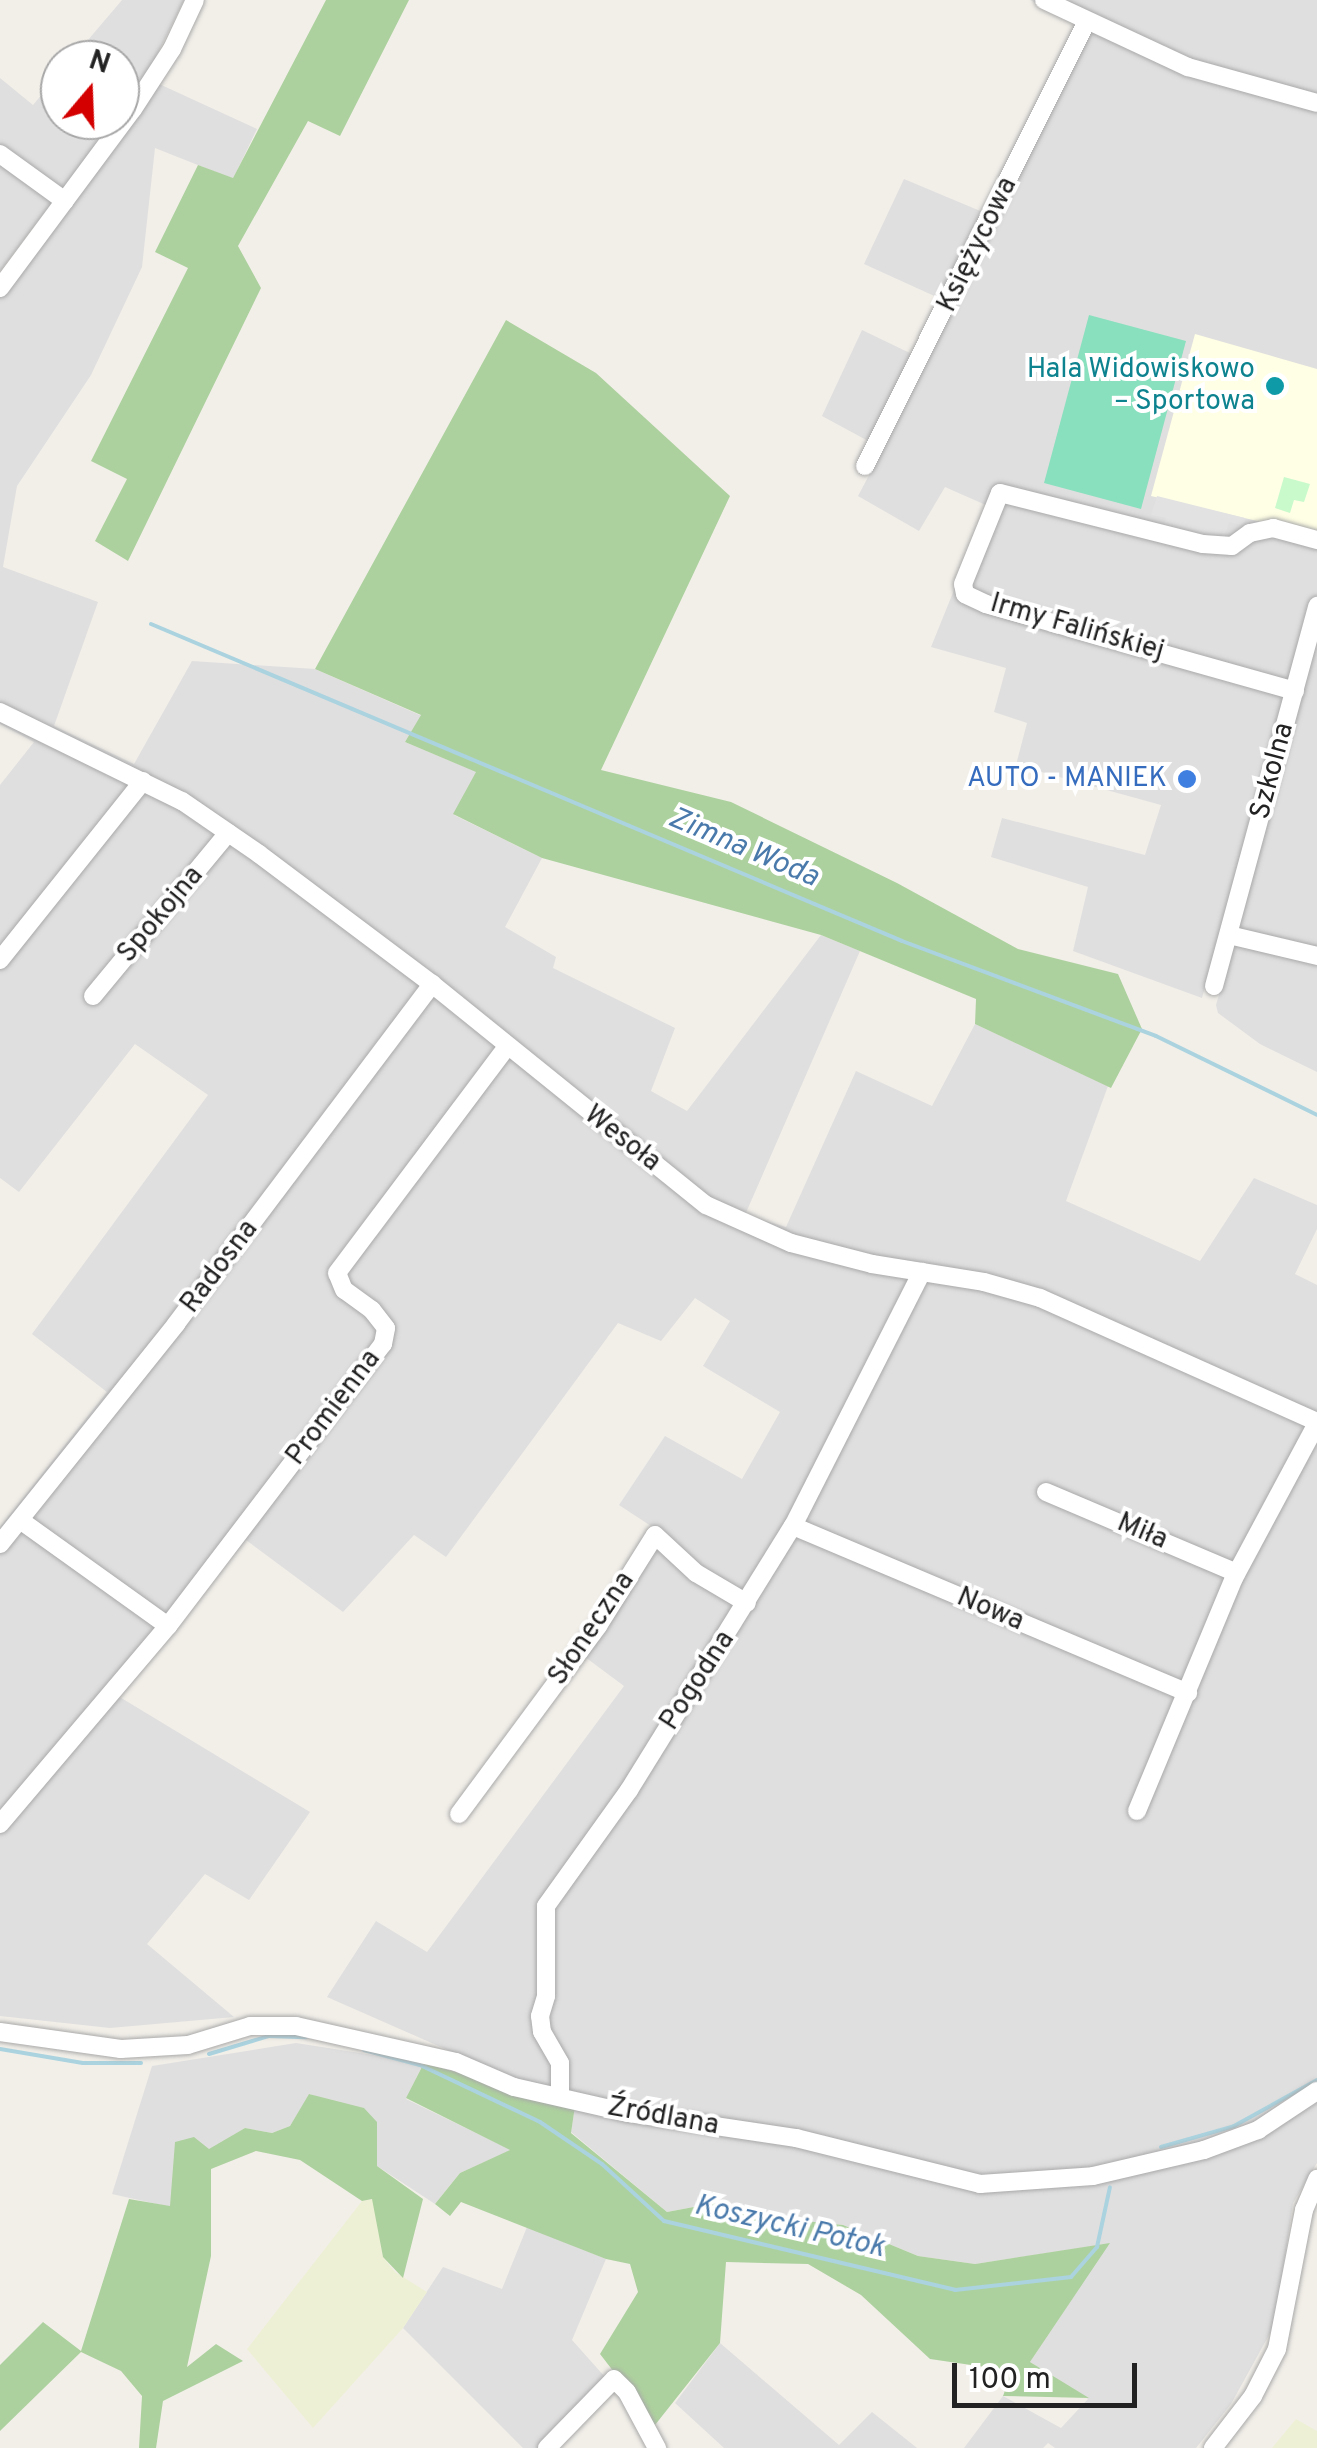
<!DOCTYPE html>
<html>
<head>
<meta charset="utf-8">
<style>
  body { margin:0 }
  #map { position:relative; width:1317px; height:2448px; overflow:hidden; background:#f2efe9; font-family:Overpass,sans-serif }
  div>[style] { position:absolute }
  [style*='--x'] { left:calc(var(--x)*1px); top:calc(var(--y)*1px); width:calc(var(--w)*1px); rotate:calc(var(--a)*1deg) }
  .residential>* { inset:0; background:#e0dfdf }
  .education>* { inset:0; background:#ffffe5 }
  .farmland>* { inset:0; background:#eef0d5 }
  .forest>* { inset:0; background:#add19e }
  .park>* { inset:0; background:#c8facc }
  .pitch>* { inset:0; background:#88e0be }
  .parking>* { inset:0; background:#e2e2e2 }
  .stream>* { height:4px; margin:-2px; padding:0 2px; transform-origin:2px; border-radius:2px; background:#aad3df }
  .roads { filter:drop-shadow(0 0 2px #a9a9a9) drop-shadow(0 0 2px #a9a9a9) }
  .minor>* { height:18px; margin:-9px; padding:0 9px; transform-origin:9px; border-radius:9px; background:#fff }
  .dots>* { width:28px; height:28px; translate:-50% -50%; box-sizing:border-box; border:5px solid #fff; border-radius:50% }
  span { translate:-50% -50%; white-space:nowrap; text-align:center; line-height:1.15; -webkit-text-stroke:8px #fff; paint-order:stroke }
  .street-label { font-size:28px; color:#222 }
  .culture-label { font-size:28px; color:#0d838f }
  .right { translate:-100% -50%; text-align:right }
  .shop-label { font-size:28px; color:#366cbe }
  .water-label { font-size:30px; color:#4a7aab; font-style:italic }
  .north { position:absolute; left:40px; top:40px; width:100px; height:100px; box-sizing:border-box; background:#fff; border:2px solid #a7a7a7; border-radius:50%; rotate:19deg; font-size:28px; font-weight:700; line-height:40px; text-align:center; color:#222 }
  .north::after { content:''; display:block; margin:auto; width:35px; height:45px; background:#d40000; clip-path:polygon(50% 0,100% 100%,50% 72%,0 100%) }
  .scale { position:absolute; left:952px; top:2363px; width:185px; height:45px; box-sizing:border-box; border:5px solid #222; border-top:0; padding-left:12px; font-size:30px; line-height:35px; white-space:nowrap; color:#222; -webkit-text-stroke:8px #fff; paint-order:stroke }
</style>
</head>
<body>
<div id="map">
  <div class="residential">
    <i style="clip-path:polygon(122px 0,184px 0,143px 83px,120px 113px,120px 60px,71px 60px)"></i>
    <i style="clip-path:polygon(1030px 0,1317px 0,1317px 951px,1221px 928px,1202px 998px,1073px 951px,1088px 887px,991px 857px,1002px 818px,1145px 855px,1161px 805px,1016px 765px,1027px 723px,994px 712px,1006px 668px,931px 647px,988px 506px,945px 487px,919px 531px,858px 496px,883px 449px,822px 416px,862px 330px,914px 355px,941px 299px,864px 264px,904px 179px,985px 213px,1080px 26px)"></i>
    <i style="clip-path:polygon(60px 73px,60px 120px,115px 120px,0 271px,0 78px,33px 105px)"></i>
    <i style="clip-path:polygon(157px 83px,257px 129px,233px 179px,155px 148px,142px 267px,91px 375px,17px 486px,3px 567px,98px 602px,54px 726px,134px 764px,192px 661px,315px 669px,422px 716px,405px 742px,477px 772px,454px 815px,542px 858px,505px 927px,556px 957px,553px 968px,675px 1028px,651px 1091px,687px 1111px,821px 935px,860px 951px,745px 1215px,786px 1227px,856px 1071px,932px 1106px,975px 1024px,1108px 1086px,1066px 1201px,1200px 1261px,1254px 1178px,1317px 1205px,1317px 1229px,1295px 1274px,1317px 1285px,1317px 2163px,1293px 2203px,1275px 2324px,1231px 2404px,1196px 2448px,1055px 2448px,1048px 2443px,1043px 2448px,964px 2448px,1003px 2396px,1061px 2428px,1088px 2399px,1030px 2362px,1108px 2244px,975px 2264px,918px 2256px,843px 2225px,777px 2218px,715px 2203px,667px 2212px,571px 2132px,575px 2106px,327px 1997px,376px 1921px,427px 1952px,624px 1686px,581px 1654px,657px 1530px,619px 1505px,665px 1436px,742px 1479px,780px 1412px,703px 1366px,730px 1321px,695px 1298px,661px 1341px,618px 1323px,446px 1557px,414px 1535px,343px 1612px,246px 1540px,118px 1696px,310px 1812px,249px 1900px,205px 1874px,147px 1944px,234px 2017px,110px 2028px,0 2016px,0 1527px,107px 1392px,32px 1334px,208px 1095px,135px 1044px,19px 1192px,0 1178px,0 785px,34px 742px,0 724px,0 297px)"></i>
    <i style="clip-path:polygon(1239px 944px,1317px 963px,1317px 1072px,1260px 1044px,1218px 1013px,1216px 1005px,1232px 950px)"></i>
    <i style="clip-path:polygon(296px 2043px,424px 2063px,406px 2099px,511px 2150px,460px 2173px,435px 2204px,377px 2166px,377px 2123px,310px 2094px,290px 2126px,272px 2133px,245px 2128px,209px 2150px,170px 2207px,112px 2194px,152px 2066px)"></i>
    <i style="clip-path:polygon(527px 2227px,606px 2259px,572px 2340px,605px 2377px,538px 2448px,523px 2448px,403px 2328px,443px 2267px,502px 2289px)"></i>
    <i style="clip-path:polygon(720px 2343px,839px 2445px,872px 2412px,917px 2448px,724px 2448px,675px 2403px)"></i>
  </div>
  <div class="education">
    <i style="clip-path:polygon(1195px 334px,1317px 369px,1317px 535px,1151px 496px)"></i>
  </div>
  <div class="farmland">
    <i style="clip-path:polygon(373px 2199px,383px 2257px,395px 2272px,427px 2292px,403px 2328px,313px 2428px,247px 2349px,362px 2201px)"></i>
    <i style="clip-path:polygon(1296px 2419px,1317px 2431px,1317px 2448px,1272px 2448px)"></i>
  </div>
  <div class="forest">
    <i style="clip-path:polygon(326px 0,409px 0,340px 136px,308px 121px,238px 246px,261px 288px,128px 561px,95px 541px,127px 479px,91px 461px,188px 268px,155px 252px,198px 165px,233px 178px)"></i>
    <i style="clip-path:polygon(506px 320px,596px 373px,730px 496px,601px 770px,731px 802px,897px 883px,1018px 949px,1118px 974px,1142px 1029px,1111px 1088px,975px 1024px,976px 999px,821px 935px,542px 858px,453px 814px,476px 772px,405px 742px,421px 715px,315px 669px)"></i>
    <i style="clip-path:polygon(424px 2063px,575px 2106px,571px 2133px,667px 2212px,715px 2203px,777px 2218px,843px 2225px,918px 2256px,975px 2264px,1110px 2243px,1030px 2362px,1089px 2398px,1003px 2396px,1012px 2371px,930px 2359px,861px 2295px,808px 2264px,726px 2262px,720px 2343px,655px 2425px,600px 2354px,638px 2292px,630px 2264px,606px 2259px,461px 2202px,450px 2216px,435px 2204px,460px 2173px,510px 2150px,406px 2098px)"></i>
    <i style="clip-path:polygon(309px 2094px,364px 2108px,377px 2122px,377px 2166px,423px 2199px,403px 2278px,383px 2257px,372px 2199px,362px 2201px,300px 2160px,256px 2151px,211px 2169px,211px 2256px,187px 2367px,216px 2344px,243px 2361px,163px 2401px,156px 2448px,139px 2448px,142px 2396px,121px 2371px,81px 2352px,0 2431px,0 2365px,43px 2322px,81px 2351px,129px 2199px,170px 2206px,175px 2142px,194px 2137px,209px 2149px,245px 2128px,272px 2133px,290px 2126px)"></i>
  </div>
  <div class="park">
    <i style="clip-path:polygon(1284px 477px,1310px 484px,1304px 502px,1294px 500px,1290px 513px,1275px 508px)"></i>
  </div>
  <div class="pitch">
    <i style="clip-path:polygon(1089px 315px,1186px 341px,1141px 509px,1044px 483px)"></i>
  </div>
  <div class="parking">
    <i style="clip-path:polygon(1157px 496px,1245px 518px,1244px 526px,1229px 522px,1223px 541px,1165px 526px,1166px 518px,1151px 515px)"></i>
  </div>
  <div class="stream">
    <i style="--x:151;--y:624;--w:815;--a:22.88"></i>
    <i style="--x:902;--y:941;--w:271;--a:20.5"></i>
    <i style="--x:1156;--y:1036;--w:179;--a:26.1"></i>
    <i style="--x:0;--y:2049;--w:84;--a:9.6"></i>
    <i style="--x:83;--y:2063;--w:58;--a:0"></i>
    <i style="--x:364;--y:2050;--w:58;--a:15"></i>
    <i style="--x:420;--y:2065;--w:133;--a:25.4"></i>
    <i style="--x:540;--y:2122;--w:75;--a:34.1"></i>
    <i style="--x:602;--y:2164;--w:84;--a:42.6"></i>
    <i style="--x:664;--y:2221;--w:299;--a:13.3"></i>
    <i style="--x:955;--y:2290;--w:117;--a:-6.4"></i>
    <i style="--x:1071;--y:2277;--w:40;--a:-49"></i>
    <i style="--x:1097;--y:2247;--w:61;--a:-77.8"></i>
    <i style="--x:209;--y:2054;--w:63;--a:-16.7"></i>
    <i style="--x:269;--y:2036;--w:37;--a:2"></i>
    <i style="--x:1161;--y:2147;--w:76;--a:-16"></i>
    <i style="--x:1234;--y:2126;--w:95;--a:-29"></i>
  </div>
  <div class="roads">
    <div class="minor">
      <i style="--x:1044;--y:0;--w:159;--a:25"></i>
      <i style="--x:1188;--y:67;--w:134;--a:15.6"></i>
      <i style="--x:0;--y:154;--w:80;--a:35.9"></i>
      <i style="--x:0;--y:288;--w:223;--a:-53.4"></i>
      <i style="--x:133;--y:109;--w:72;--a:-57"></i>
      <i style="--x:172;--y:49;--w:54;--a:-64.9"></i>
      <i style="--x:865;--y:466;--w:497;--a:-63.5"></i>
      <i style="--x:1295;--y:691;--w:321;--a:-164.3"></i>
      <i style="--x:986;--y:604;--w:23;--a:-155"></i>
      <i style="--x:965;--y:594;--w:10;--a:-101"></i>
      <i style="--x:963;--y:584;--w:98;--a:-67.9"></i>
      <i style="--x:1000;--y:493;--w:209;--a:14.1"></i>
      <i style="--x:1203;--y:544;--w:29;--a:4"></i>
      <i style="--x:1232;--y:546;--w:22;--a:-36"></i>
      <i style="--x:1250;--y:533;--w:24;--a:-12"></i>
      <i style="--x:1273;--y:528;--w:46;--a:15.3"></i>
      <i style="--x:0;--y:712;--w:203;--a:26.1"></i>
      <i style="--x:182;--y:801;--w:93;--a:34.5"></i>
      <i style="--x:259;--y:854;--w:216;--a:36.9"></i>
      <i style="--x:432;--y:984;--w:352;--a:38.9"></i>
      <i style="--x:706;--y:1205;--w:93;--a:24.1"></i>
      <i style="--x:791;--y:1243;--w:84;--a:14.5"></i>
      <i style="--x:872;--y:1264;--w:113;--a:9.1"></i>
      <i style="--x:984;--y:1282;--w:58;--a:15.9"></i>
      <i style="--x:1040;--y:1298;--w:303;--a:24.1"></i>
      <i style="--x:1229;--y:935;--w:90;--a:13.4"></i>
      <i style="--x:0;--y:960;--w:229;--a:-51.4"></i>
      <i style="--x:1214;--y:986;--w:394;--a:-74.8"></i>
      <i style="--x:93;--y:996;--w:212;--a:-50.4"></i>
      <i style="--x:1046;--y:1492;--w:207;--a:23"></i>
      <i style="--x:20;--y:1520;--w:182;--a:35.6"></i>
      <i style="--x:793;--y:1526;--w:429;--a:22.9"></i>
      <i style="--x:0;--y:1544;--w:282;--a:-51.3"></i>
      <i style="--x:176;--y:1324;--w:426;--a:-53"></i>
      <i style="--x:1137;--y:1811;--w:252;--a:-67.4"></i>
      <i style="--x:1234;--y:1578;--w:176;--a:-61.8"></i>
      <i style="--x:459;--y:1814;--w:234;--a:-53.5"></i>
      <i style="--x:598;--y:1626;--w:107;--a:-57.9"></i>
      <i style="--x:655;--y:1535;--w:56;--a:42.8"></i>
      <i style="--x:696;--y:1573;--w:59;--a:30.5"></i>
      <i style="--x:0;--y:1824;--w:260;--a:-49.7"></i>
      <i style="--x:168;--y:1626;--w:355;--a:-52.7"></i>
      <i style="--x:383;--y:1344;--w:16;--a:-79"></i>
      <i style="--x:386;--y:1328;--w:23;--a:-128"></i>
      <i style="--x:372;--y:1310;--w:34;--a:-144"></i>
      <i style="--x:344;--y:1290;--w:18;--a:-112"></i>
      <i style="--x:337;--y:1273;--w:281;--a:-53.1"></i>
      <i style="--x:0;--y:2032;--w:122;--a:8"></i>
      <i style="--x:121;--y:2049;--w:67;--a:-3.4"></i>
      <i style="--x:188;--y:2045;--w:65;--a:-17"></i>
      <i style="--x:250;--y:2026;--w:46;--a:0"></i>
      <i style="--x:296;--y:2026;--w:164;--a:12.7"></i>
      <i style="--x:456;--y:2062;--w:63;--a:23.3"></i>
      <i style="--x:514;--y:2087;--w:117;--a:12.8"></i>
      <i style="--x:628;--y:2113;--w:170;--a:8.5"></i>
      <i style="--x:796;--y:2138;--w:190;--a:14"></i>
      <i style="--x:980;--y:2184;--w:113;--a:-4"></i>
      <i style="--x:1093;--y:2176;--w:114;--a:-13.2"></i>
      <i style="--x:1204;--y:2150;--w:58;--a:-20.3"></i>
      <i style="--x:1258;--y:2130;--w:71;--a:-33.5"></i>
      <i style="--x:560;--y:2096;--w:33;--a:-90"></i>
      <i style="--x:560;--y:2063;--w:36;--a:-120"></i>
      <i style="--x:542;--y:2032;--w:16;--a:-97"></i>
      <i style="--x:540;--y:2016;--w:21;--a:-73"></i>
      <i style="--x:546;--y:1996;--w:90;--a:-90"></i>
      <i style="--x:546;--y:1906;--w:143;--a:-54.4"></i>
      <i style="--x:629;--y:1790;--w:311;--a:-58.2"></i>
      <i style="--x:793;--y:1526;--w:285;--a:-63.1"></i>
      <i style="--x:547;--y:2448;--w:96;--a:-45.8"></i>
      <i style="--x:614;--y:2379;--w:18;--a:45"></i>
      <i style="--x:627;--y:2392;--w:64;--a:61.8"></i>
      <i style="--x:1213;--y:2448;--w:66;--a:-52.4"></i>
      <i style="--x:1253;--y:2396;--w:53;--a:-62.9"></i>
      <i style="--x:1277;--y:2349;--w:142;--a:-79"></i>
      <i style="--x:1304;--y:2210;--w:34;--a:-67"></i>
    </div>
  </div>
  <div class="dots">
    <i style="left:1275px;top:386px;background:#0f9aa8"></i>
    <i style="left:1187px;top:779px;background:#3f7fe0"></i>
  </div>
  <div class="street-label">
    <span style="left:978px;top:245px;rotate:-64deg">Księżycowa</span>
    <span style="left:1077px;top:628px;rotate:16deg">Irmy Falińskiej</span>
    <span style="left:1273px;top:771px;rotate:-75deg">Szkolna</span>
    <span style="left:161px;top:915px;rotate:-50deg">Spokojna</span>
    <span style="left:622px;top:1139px;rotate:38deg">Wesoła</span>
    <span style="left:220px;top:1267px;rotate:-53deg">Radosna</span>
    <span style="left:334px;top:1408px;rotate:-53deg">Promienna</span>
    <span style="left:1142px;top:1532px;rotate:23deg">Miła</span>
    <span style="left:990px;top:1610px;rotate:23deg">Nowa</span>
    <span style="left:592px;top:1629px;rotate:-56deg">Słoneczna</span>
    <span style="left:698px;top:1681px;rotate:-57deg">Pogodna</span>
    <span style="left:663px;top:2117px;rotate:10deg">Źródlana</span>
  </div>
  <div class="culture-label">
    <span class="right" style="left:1255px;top:386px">Hala Widowiskowo<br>– Sportowa</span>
  </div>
  <div class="shop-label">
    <span class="right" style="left:1167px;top:779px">AUTO - MANIEK</span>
  </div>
  <div class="water-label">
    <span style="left:743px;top:849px;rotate:23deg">Zimna Woda</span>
    <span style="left:789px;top:2228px;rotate:13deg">Koszycki Potok</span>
  </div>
  <div class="north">N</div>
  <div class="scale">100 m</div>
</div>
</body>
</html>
